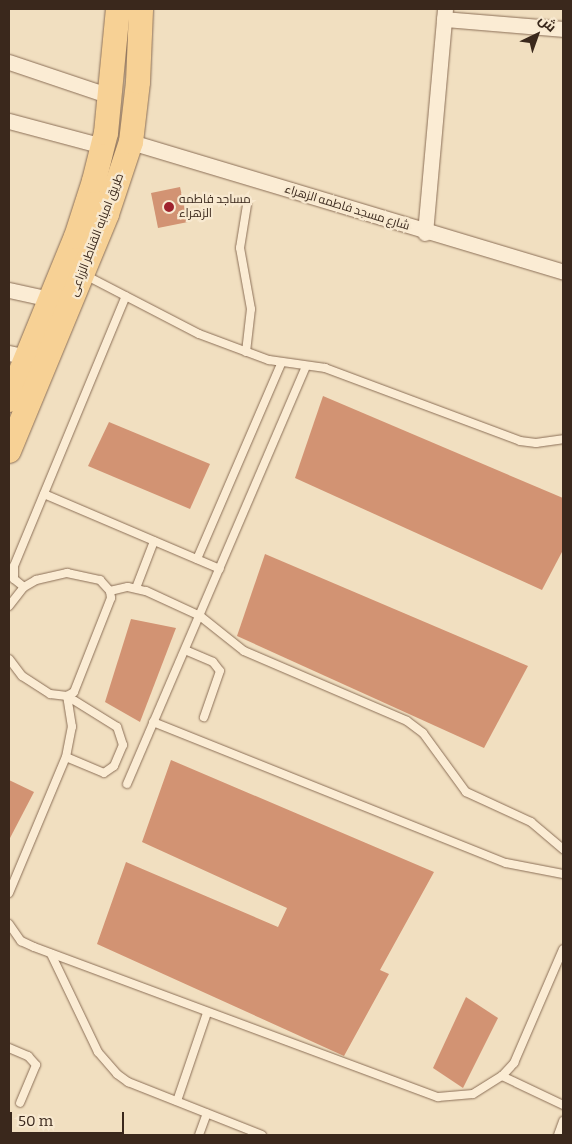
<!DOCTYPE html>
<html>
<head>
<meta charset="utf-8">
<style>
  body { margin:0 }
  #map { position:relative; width:572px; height:1144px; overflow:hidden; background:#f1dfc0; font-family:Bitter,Cairo,serif }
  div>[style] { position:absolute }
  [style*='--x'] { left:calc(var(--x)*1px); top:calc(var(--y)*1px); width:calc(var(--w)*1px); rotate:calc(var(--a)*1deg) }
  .building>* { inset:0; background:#d29373 }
  .roads { filter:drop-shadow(0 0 1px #8b6f57) drop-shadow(0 0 1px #8b6f57) }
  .lane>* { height:8px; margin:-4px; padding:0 4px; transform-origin:4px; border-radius:4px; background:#fbecd4 }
  .street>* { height:15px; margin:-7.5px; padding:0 7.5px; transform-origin:7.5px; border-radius:7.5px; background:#fbecd4 }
  .primary>* { height:24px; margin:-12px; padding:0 12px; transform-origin:12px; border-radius:12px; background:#f7d195 }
  .dots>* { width:14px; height:14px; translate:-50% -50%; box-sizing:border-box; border:2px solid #f8e9d0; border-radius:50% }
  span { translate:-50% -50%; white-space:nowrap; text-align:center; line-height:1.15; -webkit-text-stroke:4.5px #f8e9d0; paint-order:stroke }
  .poi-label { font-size:12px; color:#3a281c }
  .left { translate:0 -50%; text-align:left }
  .street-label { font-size:12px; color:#3a281c }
  .frame { position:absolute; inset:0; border:10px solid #3a281c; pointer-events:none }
  .north { position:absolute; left:512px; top:10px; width:50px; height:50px; -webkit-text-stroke:4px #f8e9d0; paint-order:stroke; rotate:42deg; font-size:14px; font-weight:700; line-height:20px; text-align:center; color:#3a281c }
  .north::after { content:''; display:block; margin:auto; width:18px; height:22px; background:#3a281c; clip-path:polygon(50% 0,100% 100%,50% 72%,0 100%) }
  .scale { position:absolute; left:10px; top:1112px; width:114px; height:22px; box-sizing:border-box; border:2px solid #3a281c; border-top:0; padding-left:6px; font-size:15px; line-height:18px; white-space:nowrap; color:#3a281c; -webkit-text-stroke:4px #f8e9d0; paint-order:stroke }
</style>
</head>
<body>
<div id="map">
  <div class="building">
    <i style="clip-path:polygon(180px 187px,188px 222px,158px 228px,151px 193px)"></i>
    <i style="clip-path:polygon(323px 396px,563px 498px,563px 550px,542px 590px,295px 478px)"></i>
    <i style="clip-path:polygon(109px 422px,210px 464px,190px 509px,88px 466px)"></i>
    <i style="clip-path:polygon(265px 554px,528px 666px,484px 748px,237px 636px)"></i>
    <i style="clip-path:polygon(131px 619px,176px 628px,140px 722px,105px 702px)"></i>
    <i style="clip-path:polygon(171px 760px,434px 872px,380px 970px,389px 974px,344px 1056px,97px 944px,126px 862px,278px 927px,287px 908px,142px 842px)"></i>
    <i style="clip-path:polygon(9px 780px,34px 792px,9px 840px)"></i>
    <i style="clip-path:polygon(466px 997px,498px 1018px,463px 1088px,433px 1068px)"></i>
  </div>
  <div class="roads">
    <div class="lane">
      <i style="--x:85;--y:275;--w:128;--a:27.4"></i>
      <i style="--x:199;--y:334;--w:75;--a:20.4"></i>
      <i style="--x:269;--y:360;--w:57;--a:8.1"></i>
      <i style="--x:325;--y:368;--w:208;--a:20.5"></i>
      <i style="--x:520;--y:441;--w:16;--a:7"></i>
      <i style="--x:536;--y:443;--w:27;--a:-8"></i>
      <i style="--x:246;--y:352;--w:43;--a:-83.4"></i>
      <i style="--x:251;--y:309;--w:62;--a:-100.2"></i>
      <i style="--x:240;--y:248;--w:44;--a:-80.8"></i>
      <i style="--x:44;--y:494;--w:191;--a:23.1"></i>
      <i style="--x:197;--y:559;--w:212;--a:-66.7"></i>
      <i style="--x:24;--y:587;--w:13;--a:-141"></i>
      <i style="--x:14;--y:579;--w:13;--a:-90"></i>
      <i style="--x:14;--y:566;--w:292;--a:-67.5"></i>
      <i style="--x:136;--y:588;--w:50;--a:-69"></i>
      <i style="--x:110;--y:591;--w:18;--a:-13"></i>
      <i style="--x:128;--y:587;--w:18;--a:13"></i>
      <i style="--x:146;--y:591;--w:60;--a:24.8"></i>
      <i style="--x:200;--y:616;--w:56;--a:38.5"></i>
      <i style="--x:244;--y:651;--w:177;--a:23.2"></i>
      <i style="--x:407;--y:721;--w:20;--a:37"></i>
      <i style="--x:423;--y:733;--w:73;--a:53.9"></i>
      <i style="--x:466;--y:792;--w:72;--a:24.8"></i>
      <i style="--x:531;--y:822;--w:42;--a:40.2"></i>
      <i style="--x:9;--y:606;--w:24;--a:-52"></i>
      <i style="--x:24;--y:587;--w:14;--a:-30"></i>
      <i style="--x:36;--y:580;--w:32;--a:-13"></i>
      <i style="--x:67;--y:573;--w:34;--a:12"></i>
      <i style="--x:100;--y:580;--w:15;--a:48"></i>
      <i style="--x:110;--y:591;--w:7;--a:82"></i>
      <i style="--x:111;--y:598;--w:101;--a:111.5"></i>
      <i style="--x:74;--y:692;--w:8;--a:150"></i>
      <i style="--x:67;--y:696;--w:17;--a:-173"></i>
      <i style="--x:50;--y:694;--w:33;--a:-147"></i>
      <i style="--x:22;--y:676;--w:21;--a:-127"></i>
      <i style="--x:185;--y:650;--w:30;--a:23"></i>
      <i style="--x:213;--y:662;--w:11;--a:52"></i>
      <i style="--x:220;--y:671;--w:49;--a:109.2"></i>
      <i style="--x:153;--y:722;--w:380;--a:21.8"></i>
      <i style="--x:506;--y:863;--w:58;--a:10.9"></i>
      <i style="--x:66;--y:757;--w:41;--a:22.8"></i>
      <i style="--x:104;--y:773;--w:12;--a:-35"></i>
      <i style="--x:114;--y:766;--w:23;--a:-67"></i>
      <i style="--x:123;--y:745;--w:19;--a:-108"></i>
      <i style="--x:117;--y:727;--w:59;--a:-148.2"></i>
      <i style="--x:127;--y:784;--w:454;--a:-66.8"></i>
      <i style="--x:9;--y:893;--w:147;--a:-67.3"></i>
      <i style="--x:66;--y:757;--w:31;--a:-79"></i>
      <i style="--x:72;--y:727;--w:31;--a:-99"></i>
      <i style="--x:9;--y:924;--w:21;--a:55"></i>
      <i style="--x:21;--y:941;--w:14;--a:25"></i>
      <i style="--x:34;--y:947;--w:431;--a:20.4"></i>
      <i style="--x:438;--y:1097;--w:35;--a:-5"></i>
      <i style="--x:473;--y:1094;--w:34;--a:-32"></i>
      <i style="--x:502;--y:1076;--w:18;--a:-47"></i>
      <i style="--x:514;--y:1063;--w:124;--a:-66.7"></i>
      <i style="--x:51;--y:954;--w:109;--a:64.4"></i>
      <i style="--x:98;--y:1052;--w:29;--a:49"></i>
      <i style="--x:117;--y:1074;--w:14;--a:36"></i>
      <i style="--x:128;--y:1082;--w:144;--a:21.6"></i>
      <i style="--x:9;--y:1048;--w:21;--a:23"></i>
      <i style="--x:28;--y:1056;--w:12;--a:48"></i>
      <i style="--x:36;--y:1065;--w:41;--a:112.8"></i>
      <i style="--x:502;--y:1076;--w:68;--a:25.4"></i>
      <i style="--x:177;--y:1101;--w:93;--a:-71.2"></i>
      <i style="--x:199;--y:1135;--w:23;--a:-70"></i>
      <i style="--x:558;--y:1135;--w:15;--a:-70"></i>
    </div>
    <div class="street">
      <i style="--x:444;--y:19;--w:119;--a:4.8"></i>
      <i style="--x:9;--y:62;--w:107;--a:18.6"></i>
      <i style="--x:9;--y:121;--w:97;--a:14.9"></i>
      <i style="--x:131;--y:142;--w:451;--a:16.7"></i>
      <i style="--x:425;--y:233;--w:225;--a:-84.9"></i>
      <i style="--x:9;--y:290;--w:42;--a:12.4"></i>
      <i style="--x:9;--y:353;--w:17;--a:13"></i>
    </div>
    <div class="primary">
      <i style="--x:9;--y:400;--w:176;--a:-67.7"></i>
      <i style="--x:76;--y:237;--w:59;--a:-72.2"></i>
      <i style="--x:94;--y:181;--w:49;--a:-76"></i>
      <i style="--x:106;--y:133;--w:125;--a:-84.5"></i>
      <i style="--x:9;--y:451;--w:256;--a:-67.5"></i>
      <i style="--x:107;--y:214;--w:76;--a:-71.6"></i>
      <i style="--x:131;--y:142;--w:60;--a:-83.3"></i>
      <i style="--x:138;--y:82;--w:73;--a:-87.6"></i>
    </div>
  </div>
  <div class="dots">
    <i style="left:169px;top:207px;background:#9e222d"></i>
  </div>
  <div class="poi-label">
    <span class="left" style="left:179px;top:207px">مساجد فاطمه<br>الزهراء</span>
  </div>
  <div class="street-label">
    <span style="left:347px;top:208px;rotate:17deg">شارع مسجد فاطمه الزهراء</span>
    <span style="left:97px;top:235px;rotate:-69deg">طريق امبابه القناطر الزراعى</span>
  </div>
  <div class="frame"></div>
  <div class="north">ش</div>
  <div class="scale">50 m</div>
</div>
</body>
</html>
